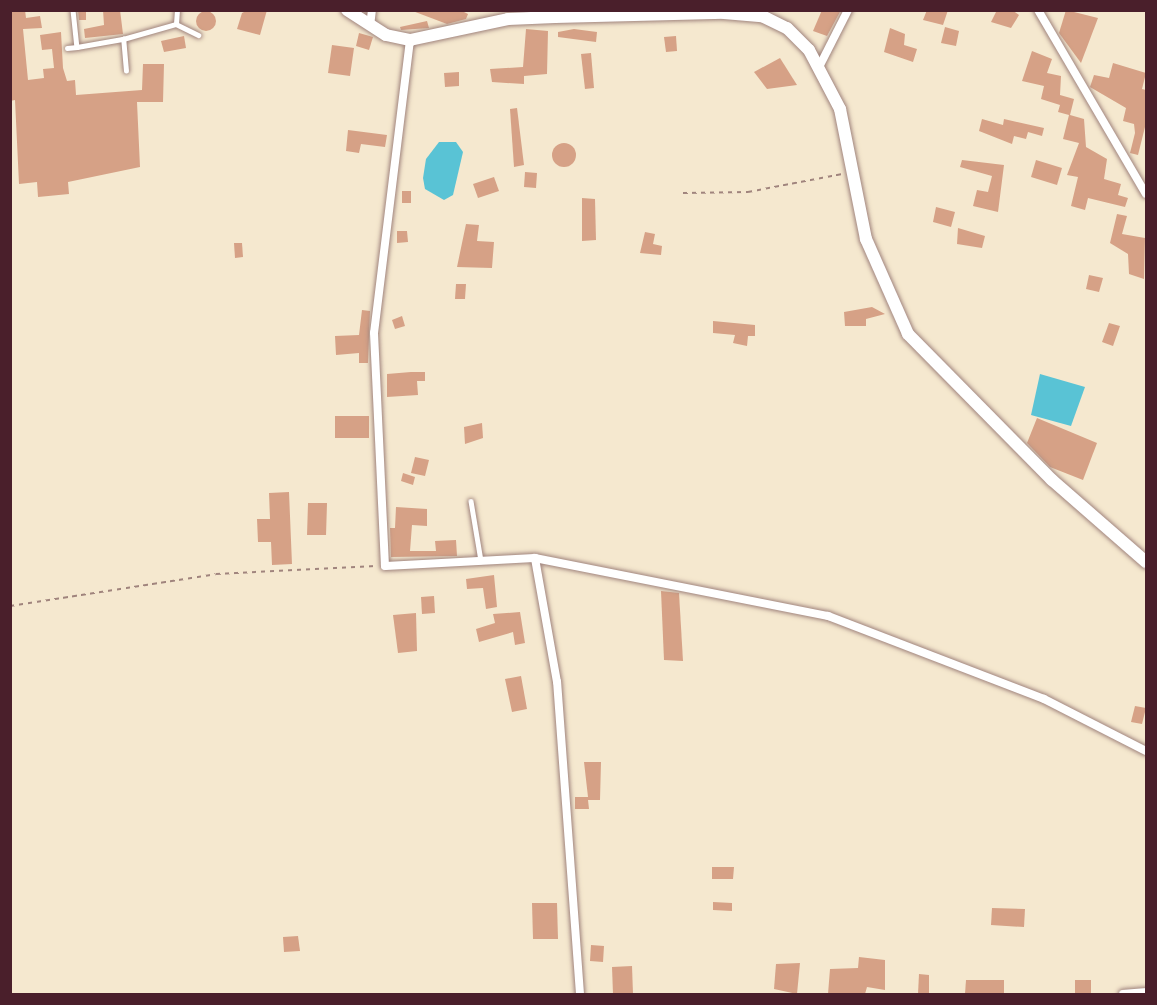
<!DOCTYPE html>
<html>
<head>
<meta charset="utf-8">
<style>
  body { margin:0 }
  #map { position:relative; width:1157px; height:1005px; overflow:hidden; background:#f5e8cf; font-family:"Comic Neue",sans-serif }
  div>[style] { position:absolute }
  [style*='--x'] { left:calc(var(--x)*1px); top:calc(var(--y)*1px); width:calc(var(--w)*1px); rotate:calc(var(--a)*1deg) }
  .water>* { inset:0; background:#59c3d5 }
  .building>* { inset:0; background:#d6a186 }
  .round { border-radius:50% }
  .path>* { height:2px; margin-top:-1px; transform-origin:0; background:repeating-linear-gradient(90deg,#a0847d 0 4.5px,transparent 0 9px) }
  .roads { filter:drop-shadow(0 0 2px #a0847d) drop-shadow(0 0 2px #a0847d) }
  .service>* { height:4.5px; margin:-2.25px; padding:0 2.25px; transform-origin:2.25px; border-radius:2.25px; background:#fff }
  .minor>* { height:8px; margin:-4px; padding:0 4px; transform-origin:4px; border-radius:4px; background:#fff }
  .secondary>* { height:12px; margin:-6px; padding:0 6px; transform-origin:6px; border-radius:6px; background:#fff }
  span { translate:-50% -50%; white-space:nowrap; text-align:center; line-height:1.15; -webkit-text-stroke:4.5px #fcf5e5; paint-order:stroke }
  .frame { position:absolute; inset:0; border:12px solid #4a1f2b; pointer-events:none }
</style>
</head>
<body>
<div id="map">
  <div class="water">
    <i style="clip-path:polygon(439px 142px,456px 142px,463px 152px,453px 195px,444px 200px,425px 189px,423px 178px,426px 159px)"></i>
    <i style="clip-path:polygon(1040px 374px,1085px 387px,1071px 426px,1031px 415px)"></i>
  </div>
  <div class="building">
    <i style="clip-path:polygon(10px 10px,25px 10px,26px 18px,40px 16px,42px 28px,23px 29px,28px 80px,44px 78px,43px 69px,54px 68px,52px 49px,42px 50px,40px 35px,61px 32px,63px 68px,67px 81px,75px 80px,76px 95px,142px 90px,143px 64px,164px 64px,163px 102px,137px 102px,140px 167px,68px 182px,69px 194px,38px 197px,37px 182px,19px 184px,15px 100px,10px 101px)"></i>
    <i style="clip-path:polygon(78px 10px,86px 10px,86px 20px,79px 20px)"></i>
    <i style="clip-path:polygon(103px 10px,120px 10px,123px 34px,85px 38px,84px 29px,104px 25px)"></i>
    <i style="clip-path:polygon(248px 10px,267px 10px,260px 35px,237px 29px,242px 13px)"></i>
    <i style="clip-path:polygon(410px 10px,460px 10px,468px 14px,466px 19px,447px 24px)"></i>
    <i style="clip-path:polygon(822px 10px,841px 10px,827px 36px,813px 31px)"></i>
    <i style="clip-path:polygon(927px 10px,948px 10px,943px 25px,923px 20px)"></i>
    <i style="clip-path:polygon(997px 10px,1012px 10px,1019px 15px,1011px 28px,991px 22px)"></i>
    <i style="clip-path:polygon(1066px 10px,1098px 18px,1081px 63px,1059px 33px)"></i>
    <i class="round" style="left:196px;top:11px;width:20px;height:20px"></i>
    <i style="clip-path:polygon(427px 21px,429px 28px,401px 30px,400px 27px)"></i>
    <i style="clip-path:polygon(945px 27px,959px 31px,956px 46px,941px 43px)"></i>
    <i style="clip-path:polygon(890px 28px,905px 34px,904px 45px,917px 49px,913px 62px,884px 52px)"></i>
    <i style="clip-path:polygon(526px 29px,548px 31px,547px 74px,524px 76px,524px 84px,492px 82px,490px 69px,523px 67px)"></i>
    <i style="clip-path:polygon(574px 29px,597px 32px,596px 42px,558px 37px,558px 32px)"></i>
    <i style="clip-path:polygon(359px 33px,373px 37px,369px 50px,356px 46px)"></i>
    <i style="clip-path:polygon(184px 36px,186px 48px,164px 52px,161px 41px)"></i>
    <i style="clip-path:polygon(676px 36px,677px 51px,666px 52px,664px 37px)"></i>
    <i style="clip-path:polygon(332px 45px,354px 48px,350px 76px,328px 73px)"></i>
    <i style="clip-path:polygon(1032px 51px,1052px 59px,1047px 73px,1061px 76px,1060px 95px,1074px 99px,1070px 115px,1084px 119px,1086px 147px,1107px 159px,1104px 179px,1121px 184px,1118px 195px,1128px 198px,1125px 207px,1088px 198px,1085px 210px,1071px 206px,1078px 177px,1067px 175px,1079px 143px,1063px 139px,1069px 115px,1058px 112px,1060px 105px,1041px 99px,1044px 86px,1022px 81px)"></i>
    <i style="clip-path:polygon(591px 53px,594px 88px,585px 89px,581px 54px)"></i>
    <i style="clip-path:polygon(780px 58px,797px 85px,767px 89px,754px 72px)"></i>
    <i style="clip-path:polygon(1113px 63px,1146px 73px,1142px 89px,1146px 90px,1146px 123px,1138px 155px,1130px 153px,1135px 133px,1134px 124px,1123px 121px,1126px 108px,1090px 87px,1094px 75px,1109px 78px)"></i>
    <i style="clip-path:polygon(459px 72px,459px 86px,445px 87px,444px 73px)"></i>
    <i style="clip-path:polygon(517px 108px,524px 165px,514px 167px,510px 109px)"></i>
    <i style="clip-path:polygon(982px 119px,1003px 125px,1004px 119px,1044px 128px,1042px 136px,1028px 132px,1026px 139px,1014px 136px,1012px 144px,979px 131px)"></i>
    <i style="clip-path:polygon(348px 130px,387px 135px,385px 147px,361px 144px,359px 153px,346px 151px)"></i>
    <i class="round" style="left:552px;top:143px;width:24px;height:24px"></i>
    <i style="clip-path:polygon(962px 160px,1004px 165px,998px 212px,973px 206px,977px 190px,988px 192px,992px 176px,960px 167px)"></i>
    <i style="clip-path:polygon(1036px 160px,1062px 168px,1057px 185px,1031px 177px)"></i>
    <i style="clip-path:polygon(525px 172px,537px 173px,536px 188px,524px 187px)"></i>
    <i style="clip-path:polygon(494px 177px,499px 191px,478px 198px,473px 184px)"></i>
    <i style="clip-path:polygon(402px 191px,411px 191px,411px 203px,402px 203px)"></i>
    <i style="clip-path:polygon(582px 198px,595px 199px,596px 240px,582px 241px)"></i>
    <i style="clip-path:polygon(936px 207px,955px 212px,951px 227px,933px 222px)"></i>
    <i style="clip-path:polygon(1117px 214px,1127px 216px,1122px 234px,1145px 238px,1144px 279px,1129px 274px,1128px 254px,1110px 243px)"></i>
    <i style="clip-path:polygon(466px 224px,479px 225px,477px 241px,494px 242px,492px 268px,457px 267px)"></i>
    <i style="clip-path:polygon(958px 228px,985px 236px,982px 248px,957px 244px)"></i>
    <i style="clip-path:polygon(397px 231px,407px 231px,408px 242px,397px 243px)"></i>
    <i style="clip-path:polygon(645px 232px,655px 234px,653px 244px,662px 246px,661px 255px,640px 253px)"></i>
    <i style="clip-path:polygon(234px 243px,242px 243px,243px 257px,235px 258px)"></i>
    <i style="clip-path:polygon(1089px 275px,1103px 278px,1099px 292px,1086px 289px)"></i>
    <i style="clip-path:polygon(456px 284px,466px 284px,465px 299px,455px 299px)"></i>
    <i style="clip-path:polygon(872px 307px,885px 314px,866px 319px,866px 326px,845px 326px,844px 312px)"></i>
    <i style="clip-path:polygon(362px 310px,370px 311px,368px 363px,359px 363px,359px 353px,336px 355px,335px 336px,359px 335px)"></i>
    <i style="clip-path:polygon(402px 316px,405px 326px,395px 329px,392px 320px)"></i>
    <i style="clip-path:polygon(713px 321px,755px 325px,755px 336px,748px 336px,747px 346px,733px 343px,735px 335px,713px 333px)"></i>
    <i style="clip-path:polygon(1109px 323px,1120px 326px,1113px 346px,1102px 342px)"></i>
    <i style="clip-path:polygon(411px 372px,425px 372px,425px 381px,417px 381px,418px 395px,387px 397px,387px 374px)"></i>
    <i style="clip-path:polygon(335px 416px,369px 416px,369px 438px,335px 438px)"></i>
    <i style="clip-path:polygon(1037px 418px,1097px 443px,1083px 480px,1050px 467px,1027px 443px)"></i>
    <i style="clip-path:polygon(482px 423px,483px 438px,465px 444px,464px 427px)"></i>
    <i style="clip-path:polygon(415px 457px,429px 460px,425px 476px,411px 473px)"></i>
    <i style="clip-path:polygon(403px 473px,415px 477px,413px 485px,401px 481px)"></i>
    <i style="clip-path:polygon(289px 492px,292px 564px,272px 565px,271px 542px,258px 542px,257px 519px,270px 519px,269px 493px)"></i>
    <i style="clip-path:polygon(308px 503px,327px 503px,326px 535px,307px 535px)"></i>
    <i style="clip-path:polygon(396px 507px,427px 509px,427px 526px,412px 525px,410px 551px,436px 551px,435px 541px,456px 540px,457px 556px,391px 557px,390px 528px,395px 528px)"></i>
    <i style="clip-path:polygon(494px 575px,497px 607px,486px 609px,483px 588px,467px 589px,466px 579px)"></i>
    <i style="clip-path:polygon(661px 591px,679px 593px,683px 661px,664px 660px)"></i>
    <i style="clip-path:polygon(434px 596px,435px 613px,422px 614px,421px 597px)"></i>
    <i style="clip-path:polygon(520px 612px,525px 643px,515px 645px,513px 632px,479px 642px,476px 629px,495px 623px,493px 614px)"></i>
    <i style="clip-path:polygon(416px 613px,417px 651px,398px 653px,393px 615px)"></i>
    <i style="clip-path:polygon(521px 676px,527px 709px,512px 712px,505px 679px)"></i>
    <i style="clip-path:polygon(1135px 706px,1146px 708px,1142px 724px,1131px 722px)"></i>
    <i style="clip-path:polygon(584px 762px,601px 762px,600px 800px,588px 800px,589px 809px,575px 809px,575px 797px,588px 797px)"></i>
    <i style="clip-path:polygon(712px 867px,734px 867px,733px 879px,712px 879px)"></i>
    <i style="clip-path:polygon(713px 902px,732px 903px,732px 911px,713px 910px)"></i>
    <i style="clip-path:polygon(532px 903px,557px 903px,558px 939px,533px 939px)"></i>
    <i style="clip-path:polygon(992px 908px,1025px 909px,1024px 927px,991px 925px)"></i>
    <i style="clip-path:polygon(298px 936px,300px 951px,284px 952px,283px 937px)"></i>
    <i style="clip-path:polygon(591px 945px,604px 946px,603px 962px,590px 961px)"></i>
    <i style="clip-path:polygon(859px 957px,885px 960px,885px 990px,867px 987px,865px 994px,828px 994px,830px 969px,858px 968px)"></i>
    <i style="clip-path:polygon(800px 963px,797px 994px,774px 989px,776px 964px)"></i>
    <i style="clip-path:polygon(632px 966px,633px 994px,613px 994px,612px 967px)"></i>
    <i style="clip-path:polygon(919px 974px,929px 975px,929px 994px,918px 994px)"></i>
    <i style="clip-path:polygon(966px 980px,1004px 980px,1004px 994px,965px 994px)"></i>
    <i style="clip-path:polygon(1075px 980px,1091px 980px,1091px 994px,1075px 994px)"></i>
  </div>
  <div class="path">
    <i style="--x:683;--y:193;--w:65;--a:-0.9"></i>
    <i style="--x:748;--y:192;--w:96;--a:-10.8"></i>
    <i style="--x:10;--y:606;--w:208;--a:-8.8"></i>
    <i style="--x:216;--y:574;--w:160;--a:-2.9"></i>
  </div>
  <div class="roads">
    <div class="service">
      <i style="--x:73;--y:10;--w:37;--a:84"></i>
      <i style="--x:77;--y:47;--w:47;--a:-9.9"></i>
      <i style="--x:176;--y:24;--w:25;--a:26"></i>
      <i style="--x:67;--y:48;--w:10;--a:-6"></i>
      <i style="--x:126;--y:71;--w:32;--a:-95"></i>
      <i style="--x:123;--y:39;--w:55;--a:-15.8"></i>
      <i style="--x:176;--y:24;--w:14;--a:-86"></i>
      <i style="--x:471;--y:501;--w:61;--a:80.5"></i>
    </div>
    <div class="minor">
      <i style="--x:1038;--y:10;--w:213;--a:59.6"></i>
      <i style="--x:370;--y:26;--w:16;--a:-83"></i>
      <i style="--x:410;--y:40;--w:295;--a:97"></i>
      <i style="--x:374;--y:333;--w:233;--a:87.3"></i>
      <i style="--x:385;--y:566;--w:150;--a:-3.1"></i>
      <i style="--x:819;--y:67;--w:64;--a:-63"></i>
      <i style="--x:580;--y:994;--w:313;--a:-94.2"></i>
      <i style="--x:557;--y:682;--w:126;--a:-100.1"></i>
      <i style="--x:535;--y:558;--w:299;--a:11.2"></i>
      <i style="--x:828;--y:616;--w:231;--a:21"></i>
      <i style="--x:1044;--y:699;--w:114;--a:27"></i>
      <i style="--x:1123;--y:994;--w:23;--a:-5"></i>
    </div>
    <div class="secondary">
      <i style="--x:347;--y:10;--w:46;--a:32.7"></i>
      <i style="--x:386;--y:35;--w:25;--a:12"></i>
      <i style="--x:410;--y:40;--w:100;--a:-12.1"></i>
      <i style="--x:508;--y:19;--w:47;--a:-2.4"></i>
      <i style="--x:555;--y:17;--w:169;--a:-1.4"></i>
      <i style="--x:724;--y:13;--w:38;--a:5"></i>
      <i style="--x:762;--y:16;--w:28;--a:26"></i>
      <i style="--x:787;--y:28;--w:31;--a:45"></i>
      <i style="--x:809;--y:50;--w:67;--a:62.3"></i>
      <i style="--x:840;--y:109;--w:133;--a:78.7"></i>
      <i style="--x:866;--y:239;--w:104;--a:66.1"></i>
      <i style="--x:908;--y:334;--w:205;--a:45.4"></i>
      <i style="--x:1052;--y:480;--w:125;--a:41.1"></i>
    </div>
  </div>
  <div class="frame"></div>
</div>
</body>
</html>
